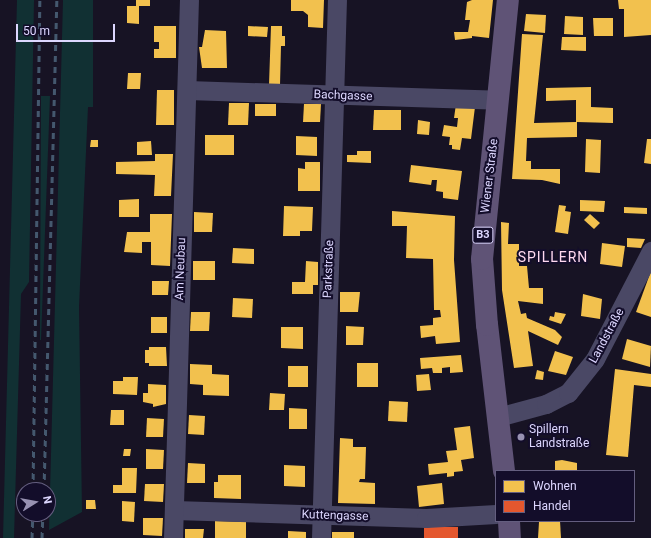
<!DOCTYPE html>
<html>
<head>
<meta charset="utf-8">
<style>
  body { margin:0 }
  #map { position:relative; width:651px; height:538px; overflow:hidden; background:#171324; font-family:Roboto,sans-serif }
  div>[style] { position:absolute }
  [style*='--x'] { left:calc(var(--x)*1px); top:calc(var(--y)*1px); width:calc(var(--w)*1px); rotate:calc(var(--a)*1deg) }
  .green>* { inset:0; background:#113033 }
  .homes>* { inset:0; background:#f2c14e }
  .shops>* { inset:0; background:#e4572e }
  .minor>* { height:19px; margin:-9.5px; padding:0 9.5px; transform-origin:9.5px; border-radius:9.5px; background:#4a4865 }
  .major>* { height:22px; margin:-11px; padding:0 11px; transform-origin:11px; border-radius:11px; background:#5f5376 }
  .rail>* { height:3px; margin-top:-1.5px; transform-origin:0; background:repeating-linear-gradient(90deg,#44586e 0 6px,transparent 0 11px) }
  .dots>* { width:11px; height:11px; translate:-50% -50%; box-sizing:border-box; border:2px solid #130d2a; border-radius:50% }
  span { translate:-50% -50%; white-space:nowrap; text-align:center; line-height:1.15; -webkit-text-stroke:4px #130d2a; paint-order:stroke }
  .shield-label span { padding:1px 3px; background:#130d2a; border:1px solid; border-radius:3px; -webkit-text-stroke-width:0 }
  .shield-label { font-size:11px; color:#ddd7ff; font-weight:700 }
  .street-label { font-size:12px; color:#ddd7ff }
  .poi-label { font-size:12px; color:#ddd7ff }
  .left { translate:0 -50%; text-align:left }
  .quarter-label { font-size:14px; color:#ffd9f0; letter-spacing:1px }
  .legend { position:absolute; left:495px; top:470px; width:140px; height:52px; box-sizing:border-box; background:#130d2a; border:1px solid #645e7f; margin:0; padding:5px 7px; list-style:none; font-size:12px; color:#ddd7ff }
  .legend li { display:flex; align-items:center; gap:8px; height:20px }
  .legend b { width:20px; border:1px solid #645e7f }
  .north { position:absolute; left:16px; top:482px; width:40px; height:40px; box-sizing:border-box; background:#130d2a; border:1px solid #645e7f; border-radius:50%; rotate:79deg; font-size:11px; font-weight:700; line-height:16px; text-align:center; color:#ddd7ff }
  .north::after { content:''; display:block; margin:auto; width:14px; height:18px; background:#9892b2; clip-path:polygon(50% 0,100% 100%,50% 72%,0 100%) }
  .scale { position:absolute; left:16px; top:24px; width:99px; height:18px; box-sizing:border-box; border:2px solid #ddd7ff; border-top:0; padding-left:5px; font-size:12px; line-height:14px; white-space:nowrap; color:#ddd7ff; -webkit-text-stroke:3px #130d2a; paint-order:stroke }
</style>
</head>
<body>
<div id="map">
  <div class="green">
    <i style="clip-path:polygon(17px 0,34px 0,29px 282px,21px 294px,14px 538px,3px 538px)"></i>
    <i style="clip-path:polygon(63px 0,93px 0,93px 107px,88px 107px,79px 307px,82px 512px,49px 530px)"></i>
    <i style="clip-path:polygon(41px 96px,50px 96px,41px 340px,40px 340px)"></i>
  </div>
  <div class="homes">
    <i style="clip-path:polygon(136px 0,150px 0,150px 6px,139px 6px,139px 24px,127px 23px,127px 6px,136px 6px)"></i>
    <i style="clip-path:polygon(291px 0,324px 0,323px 28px,308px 27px,308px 15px,303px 11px,291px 11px)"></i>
    <i style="clip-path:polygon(472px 0,493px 0,489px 38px,472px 36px,472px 38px,455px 40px,454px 32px,468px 32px,470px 20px,465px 20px,467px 2px)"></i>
    <i style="clip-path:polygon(618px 0,651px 0,651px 35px,624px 37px,624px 9px,619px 9px)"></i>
    <i style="clip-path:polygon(526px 14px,546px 15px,545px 33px,524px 31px)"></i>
    <i style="clip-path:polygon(565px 16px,583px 17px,583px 35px,564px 34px)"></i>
    <i style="clip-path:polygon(593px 18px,613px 18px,613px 36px,594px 36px)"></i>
    <i style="clip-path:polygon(154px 26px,176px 26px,176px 58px,154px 58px,154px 49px,159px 49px,159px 42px,154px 42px)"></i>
    <i style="clip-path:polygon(248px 26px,268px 27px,267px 37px,248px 36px)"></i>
    <i style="clip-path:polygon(271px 26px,282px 26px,282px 36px,285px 36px,285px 46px,281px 46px,280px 85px,269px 85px)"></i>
    <i style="clip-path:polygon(205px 30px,226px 31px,227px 68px,202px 68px,199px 47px,202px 47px)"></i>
    <i style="clip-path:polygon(522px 34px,543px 35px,534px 123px,576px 122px,576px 100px,546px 101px,546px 88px,591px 87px,591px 107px,613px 108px,613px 123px,577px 122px,577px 137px,527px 138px,526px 161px,531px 161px,531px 169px,560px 169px,560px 184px,542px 180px,512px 179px)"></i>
    <i style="clip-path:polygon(562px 37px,586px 37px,586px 51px,561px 50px)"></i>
    <i style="clip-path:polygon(128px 73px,141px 73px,140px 89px,127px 89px)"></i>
    <i style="clip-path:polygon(157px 90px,174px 90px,174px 125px,156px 125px)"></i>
    <i style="clip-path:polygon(229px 103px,249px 103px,248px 125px,228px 125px)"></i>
    <i style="clip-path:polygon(255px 104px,276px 104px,276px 116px,255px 116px)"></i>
    <i style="clip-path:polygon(304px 104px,321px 104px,320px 122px,303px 122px)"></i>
    <i style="clip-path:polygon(456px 104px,475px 107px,471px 139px,462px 138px,460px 150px,452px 149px,452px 145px,449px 145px,450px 137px,442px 136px,444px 125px,457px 127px,458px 118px,454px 118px)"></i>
    <i style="clip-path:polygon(374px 110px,401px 110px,401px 130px,373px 130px)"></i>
    <i style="clip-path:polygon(418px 120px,430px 122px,429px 135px,417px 134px)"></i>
    <i style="clip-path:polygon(205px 135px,234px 135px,234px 155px,205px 155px)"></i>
    <i style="clip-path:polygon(296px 136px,317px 137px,317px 156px,296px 155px)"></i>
    <i style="clip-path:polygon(586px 139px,601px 140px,600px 173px,585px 172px)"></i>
    <i style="clip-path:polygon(647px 139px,651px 139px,651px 164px,644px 163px)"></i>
    <i style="clip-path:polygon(91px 140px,98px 140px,98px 147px,90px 147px)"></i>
    <i style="clip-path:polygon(151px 141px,152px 155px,137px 155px,137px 142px)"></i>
    <i style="clip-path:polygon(357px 151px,371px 151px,371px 163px,347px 162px,347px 155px,357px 155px)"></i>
    <i style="clip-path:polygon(155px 154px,173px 154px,171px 196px,154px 196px,155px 175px,116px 174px,116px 162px,155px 161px)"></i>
    <i style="clip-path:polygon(305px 162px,320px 162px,320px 191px,298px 191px,298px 168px,305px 169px)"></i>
    <i style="clip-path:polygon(411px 165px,462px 171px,458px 200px,443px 198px,443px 192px,436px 191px,437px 180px,432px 180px,431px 185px,409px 182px)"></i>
    <i style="clip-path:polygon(139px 199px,139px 217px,119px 217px,119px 200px)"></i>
    <i style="clip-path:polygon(580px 200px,605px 201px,604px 212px,580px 211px)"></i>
    <i style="clip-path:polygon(559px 205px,566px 206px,565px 211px,571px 212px,568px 234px,555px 232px)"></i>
    <i style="clip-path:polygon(284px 206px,313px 207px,312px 231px,300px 231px,300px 236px,283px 236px)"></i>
    <i style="clip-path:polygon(624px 207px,647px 208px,647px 214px,624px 213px)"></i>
    <i style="clip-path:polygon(392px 211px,455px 216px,454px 260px,460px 342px,436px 344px,435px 336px,421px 338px,420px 326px,433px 325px,433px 318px,441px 317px,440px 310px,434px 310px,433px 259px,406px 258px,407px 226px,392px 226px)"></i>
    <i style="clip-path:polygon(194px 212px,213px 213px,212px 232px,194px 232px)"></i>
    <i style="clip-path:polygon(150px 214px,172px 214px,170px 266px,151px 265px,151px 242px,142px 242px,142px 253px,124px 252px,127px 232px,150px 232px)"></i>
    <i style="clip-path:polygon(590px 214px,600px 223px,594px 229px,584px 220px)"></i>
    <i style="clip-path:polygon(501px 222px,509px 223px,508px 244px,519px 244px,519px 266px,527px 266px,529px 288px,543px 288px,543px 304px,518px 301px,521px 314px,526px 313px,527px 318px,555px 330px,562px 337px,558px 345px,528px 331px,533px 366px,514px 368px,502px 290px)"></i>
    <i style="clip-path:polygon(627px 238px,645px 239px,641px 248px,627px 247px)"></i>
    <i style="clip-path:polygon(602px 243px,625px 246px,622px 267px,600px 264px)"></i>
    <i style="clip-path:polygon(233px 248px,254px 249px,254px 264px,232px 263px)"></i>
    <i style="clip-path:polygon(193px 261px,215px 261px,215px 280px,193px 280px)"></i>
    <i style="clip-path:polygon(306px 261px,318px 262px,318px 285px,313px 285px,313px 294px,292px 294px,292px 282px,305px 282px)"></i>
    <i style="clip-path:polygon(651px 271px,651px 317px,636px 312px)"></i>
    <i style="clip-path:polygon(152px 281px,169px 281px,168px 295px,152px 295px)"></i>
    <i style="clip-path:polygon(340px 292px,360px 292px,358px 312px,340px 312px)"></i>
    <i style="clip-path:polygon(583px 294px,602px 299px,600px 319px,581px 316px)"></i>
    <i style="clip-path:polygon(233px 298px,253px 299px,252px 318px,232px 317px)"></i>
    <i style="clip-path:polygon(191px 312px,210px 312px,209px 331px,190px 331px)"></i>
    <i style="clip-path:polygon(555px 312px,566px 314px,561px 324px,549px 320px,550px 316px,554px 317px)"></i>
    <i style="clip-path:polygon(151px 317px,167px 317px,167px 333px,151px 333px)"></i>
    <i style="clip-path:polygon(346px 326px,364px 327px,363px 345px,346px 345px)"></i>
    <i style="clip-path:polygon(281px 327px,303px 327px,303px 349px,281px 348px)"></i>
    <i style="clip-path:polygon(627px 339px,651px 346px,650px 367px,622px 359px)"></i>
    <i style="clip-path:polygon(149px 347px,166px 347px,167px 366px,149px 366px,149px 363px,145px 363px,145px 350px,149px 350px)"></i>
    <i style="clip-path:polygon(555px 351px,573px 357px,566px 375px,548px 371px)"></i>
    <i style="clip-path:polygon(461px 355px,463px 372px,450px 373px,450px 367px,442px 368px,442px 373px,433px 373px,432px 368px,421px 369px,420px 358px)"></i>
    <i style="clip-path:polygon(357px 363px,378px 363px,378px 387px,357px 387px)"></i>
    <i style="clip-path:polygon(190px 364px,212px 365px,212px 374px,229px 375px,229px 396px,203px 395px,203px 385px,190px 384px)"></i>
    <i style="clip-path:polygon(288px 366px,308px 366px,308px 387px,288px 387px)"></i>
    <i style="clip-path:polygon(615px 369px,651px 374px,651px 387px,634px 385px,628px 457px,606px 455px)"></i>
    <i style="clip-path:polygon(537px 370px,544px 372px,543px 380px,535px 379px)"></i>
    <i style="clip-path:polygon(429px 374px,431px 390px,417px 391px,416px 375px)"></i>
    <i style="clip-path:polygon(123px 377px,138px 377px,137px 395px,113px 394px,113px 381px,123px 381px)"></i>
    <i style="clip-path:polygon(148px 384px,166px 385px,166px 404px,153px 407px,153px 404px,143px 402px,143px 393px,148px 393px)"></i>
    <i style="clip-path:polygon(270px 393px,285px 394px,284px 410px,269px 410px)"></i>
    <i style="clip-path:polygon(389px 401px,408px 402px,407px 422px,388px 421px)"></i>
    <i style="clip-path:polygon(289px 408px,307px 409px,307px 429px,289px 429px)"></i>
    <i style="clip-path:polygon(111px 410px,124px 410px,124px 425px,110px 425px)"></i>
    <i style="clip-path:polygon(189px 415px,205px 416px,204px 435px,188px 434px)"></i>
    <i style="clip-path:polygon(147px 418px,164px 419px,163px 437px,146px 437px)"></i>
    <i style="clip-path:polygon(470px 426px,474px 458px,461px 460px,463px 471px,454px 472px,454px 476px,447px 477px,447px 473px,429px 475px,428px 464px,448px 462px,446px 451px,457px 450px,454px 428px)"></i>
    <i style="clip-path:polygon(340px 438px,353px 439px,353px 447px,366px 447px,365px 479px,360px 479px,359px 482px,375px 483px,375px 504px,338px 503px)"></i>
    <i style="clip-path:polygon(124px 449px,131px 449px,130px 456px,123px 456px)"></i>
    <i style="clip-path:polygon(146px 449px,164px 450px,163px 469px,146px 469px)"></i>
    <i style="clip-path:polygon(562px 460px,577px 463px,577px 471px,555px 471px,555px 461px)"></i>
    <i style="clip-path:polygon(188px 463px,205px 464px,205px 483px,187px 483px)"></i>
    <i style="clip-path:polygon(284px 465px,305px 466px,305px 487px,284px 486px)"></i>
    <i style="clip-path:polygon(122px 468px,137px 468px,136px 493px,113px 493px,113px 485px,122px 485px)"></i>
    <i style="clip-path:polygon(218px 475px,241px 475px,241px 499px,214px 498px,214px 482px,218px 482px)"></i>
    <i style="clip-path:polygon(442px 483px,444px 504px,419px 507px,417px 486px)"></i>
    <i style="clip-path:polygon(145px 484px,164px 484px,163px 502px,144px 501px)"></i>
    <i style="clip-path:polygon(86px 500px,95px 500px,96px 509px,86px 509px)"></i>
    <i style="clip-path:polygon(122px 501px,135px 502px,134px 522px,122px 521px)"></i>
    <i style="clip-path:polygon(143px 518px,163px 518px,162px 536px,143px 535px)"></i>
    <i style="clip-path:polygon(215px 521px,246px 522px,246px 538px,215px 538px)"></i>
    <i style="clip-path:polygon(560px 521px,561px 538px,538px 538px,539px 522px)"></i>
    <i style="clip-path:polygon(185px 529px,204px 529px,203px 538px,185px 538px)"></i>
    <i style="clip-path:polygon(288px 531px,306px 532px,306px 538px,288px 538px)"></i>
    <i style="clip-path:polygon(332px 532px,354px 532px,354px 538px,332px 538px)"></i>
  </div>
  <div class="shops">
    <i style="clip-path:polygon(424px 527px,458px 527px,458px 538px,424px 538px)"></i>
  </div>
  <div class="minor">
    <i style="--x:187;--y:90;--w:311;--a:1.8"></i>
    <i style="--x:498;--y:417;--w:50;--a:-15.2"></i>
    <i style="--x:546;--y:404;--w:25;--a:-27"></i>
    <i style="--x:568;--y:393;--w:43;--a:-51.5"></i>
    <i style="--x:595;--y:359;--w:122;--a:-62.6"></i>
    <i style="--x:174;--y:510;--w:252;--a:1.8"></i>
    <i style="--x:426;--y:518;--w:70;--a:-3.3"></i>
    <i style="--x:173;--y:538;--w:538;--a:-88.3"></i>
    <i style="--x:321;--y:538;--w:538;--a:-88.3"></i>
  </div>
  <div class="major">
    <i style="--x:504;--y:471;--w:147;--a:-96.6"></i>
    <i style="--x:487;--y:325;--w:66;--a:-94.3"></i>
    <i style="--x:482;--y:259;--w:260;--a:-84.3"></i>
    <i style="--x:509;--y:521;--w:17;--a:87"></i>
  </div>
  <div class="rail">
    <i style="--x:33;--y:490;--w:490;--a:-89.2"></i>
    <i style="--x:44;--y:490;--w:490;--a:-88.5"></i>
    <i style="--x:32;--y:538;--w:24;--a:-88"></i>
    <i style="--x:42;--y:538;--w:24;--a:-88"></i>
  </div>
  <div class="dots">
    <i style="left:521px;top:437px;background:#9892b2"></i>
  </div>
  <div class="shield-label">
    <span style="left:483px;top:235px">B3</span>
  </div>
  <div class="street-label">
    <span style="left:343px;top:96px;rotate:2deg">Bachgasse</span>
    <span style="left:490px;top:176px;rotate:-83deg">Wiener Straße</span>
    <span style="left:181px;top:269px;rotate:-88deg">Am Neubau</span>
    <span style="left:329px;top:269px;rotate:-88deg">Parkstraße</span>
    <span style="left:607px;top:336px;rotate:-62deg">Landstraße</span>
    <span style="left:335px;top:516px;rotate:2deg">Kuttengasse</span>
  </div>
  <div class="poi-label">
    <span class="left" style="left:529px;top:437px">Spillern<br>Landstraße</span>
  </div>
  <div class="quarter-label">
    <span style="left:553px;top:257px">SPILLERN</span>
  </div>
  <ul class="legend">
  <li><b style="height:11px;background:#f2c14e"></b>Wohnen</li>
  <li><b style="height:11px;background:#e4572e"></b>Handel</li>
  </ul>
  <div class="north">N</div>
  <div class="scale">50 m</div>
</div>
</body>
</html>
